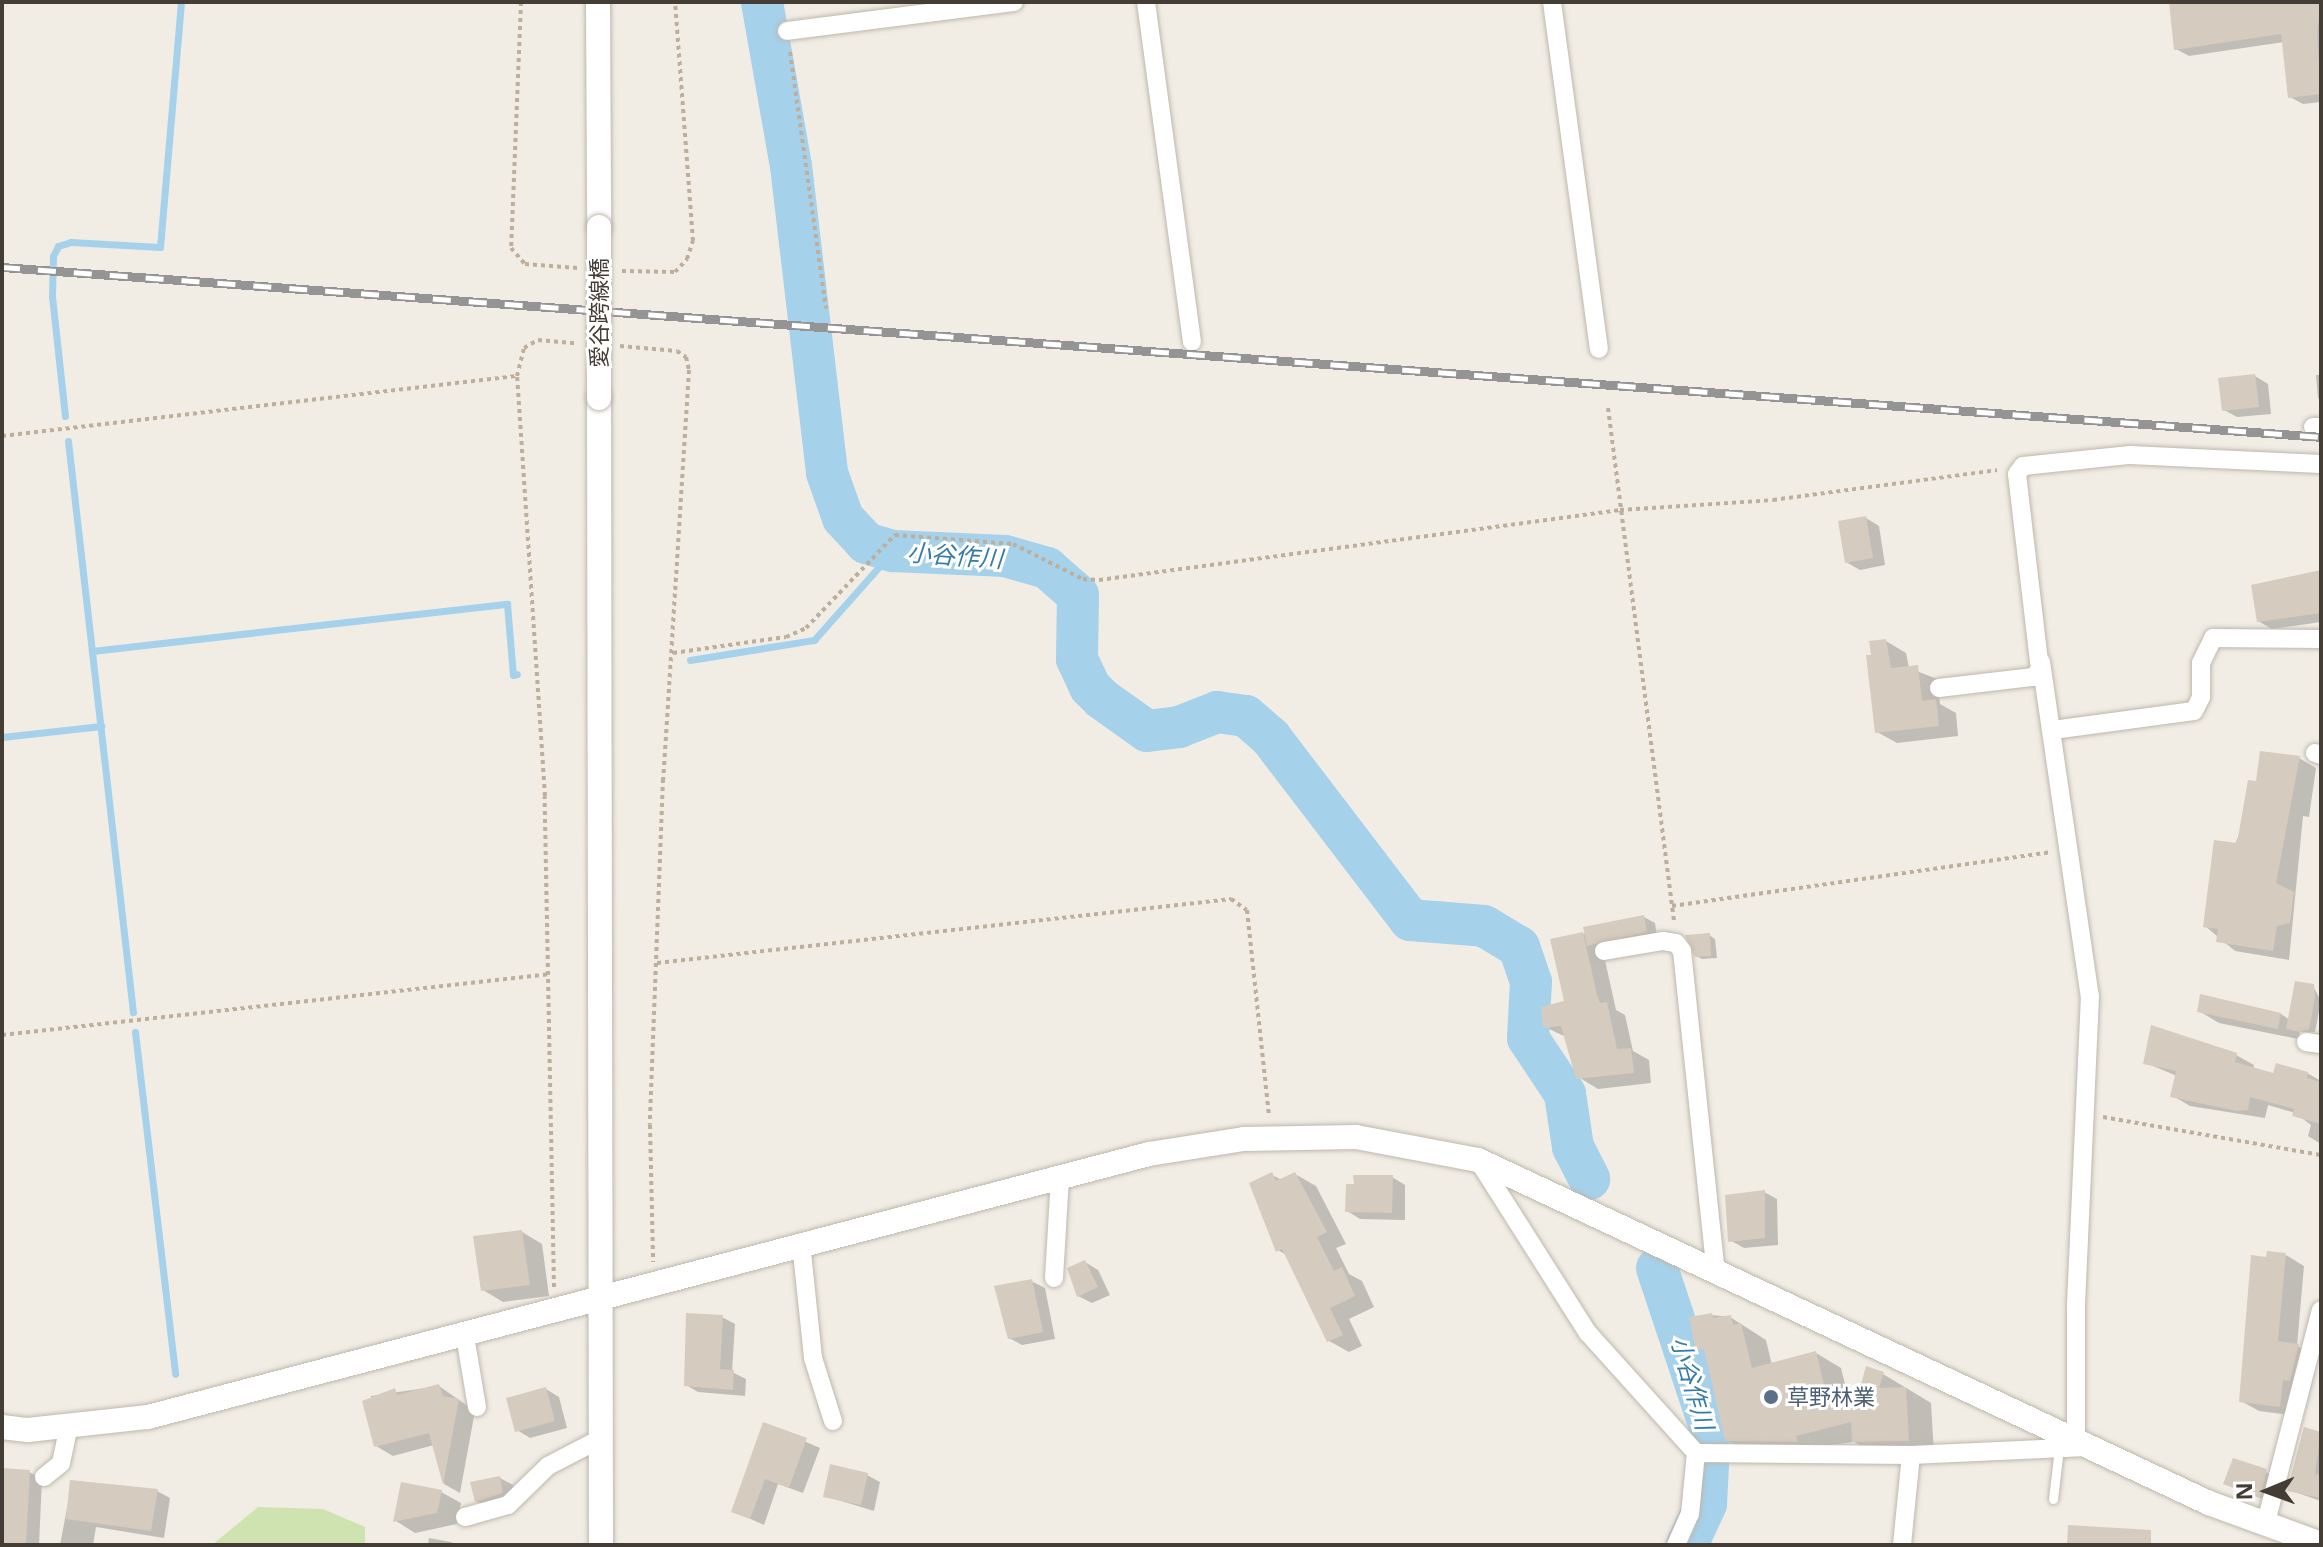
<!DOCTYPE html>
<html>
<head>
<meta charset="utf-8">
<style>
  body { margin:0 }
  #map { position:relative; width:2323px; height:1547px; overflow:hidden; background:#f1ede5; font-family:"Noto Sans","Noto Sans JP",sans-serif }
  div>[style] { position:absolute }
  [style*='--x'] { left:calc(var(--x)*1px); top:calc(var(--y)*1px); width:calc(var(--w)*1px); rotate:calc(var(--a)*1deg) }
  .green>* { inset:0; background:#cee3b0 }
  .shadow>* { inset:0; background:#0003 }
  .stream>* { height:7px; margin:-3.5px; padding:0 3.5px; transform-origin:3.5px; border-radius:3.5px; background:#a5d1eb }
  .river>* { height:42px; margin:-21px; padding:0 21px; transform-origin:21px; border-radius:21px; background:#a5d1eb }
  .building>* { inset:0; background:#d5cbbe }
  .path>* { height:4px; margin-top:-2px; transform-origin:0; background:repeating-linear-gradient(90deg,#bdaf9b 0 4px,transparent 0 8px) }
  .roads { filter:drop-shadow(0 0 2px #bfb7ab) drop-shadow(0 0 2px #bfb7ab) }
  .service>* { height:9px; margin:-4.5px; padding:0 4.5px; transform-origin:4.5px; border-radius:4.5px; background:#fff }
  .minor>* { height:18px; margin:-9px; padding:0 9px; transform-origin:9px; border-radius:9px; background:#fff }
  .tertiary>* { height:24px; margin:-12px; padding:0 12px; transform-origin:12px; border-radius:12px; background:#fff }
  .rail>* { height:9px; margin-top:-4.5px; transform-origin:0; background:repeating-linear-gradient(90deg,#fff 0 18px,#949494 0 36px); box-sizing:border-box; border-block:2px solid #949494 }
  .bridges { filter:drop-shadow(0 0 2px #bfb7ab) drop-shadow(0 0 2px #bfb7ab) }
  .tertiary-bridge>* { height:24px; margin:-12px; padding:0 12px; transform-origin:12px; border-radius:12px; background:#fff }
  .dots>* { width:22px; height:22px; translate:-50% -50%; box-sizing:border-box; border:4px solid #fff; border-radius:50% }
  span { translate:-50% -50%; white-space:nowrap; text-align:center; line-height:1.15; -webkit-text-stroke:6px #fff; paint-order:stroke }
  .street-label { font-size:22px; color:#433d35 }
  .service-label { font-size:22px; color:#4e5e75 }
  .left { translate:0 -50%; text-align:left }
  .water-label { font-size:24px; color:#367ca8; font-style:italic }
  .frame { position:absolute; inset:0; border:4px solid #433d35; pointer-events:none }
  .north { position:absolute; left:2227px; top:1451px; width:80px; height:80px; -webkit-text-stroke:6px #fff; paint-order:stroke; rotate:269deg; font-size:22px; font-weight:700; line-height:32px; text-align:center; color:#433d35 }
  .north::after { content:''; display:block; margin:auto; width:28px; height:36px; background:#433d35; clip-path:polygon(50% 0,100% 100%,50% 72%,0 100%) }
</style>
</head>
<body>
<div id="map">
  <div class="green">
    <i style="clip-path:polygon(258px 1507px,323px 1509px,365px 1527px,365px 1545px,212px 1545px)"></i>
  </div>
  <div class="shadow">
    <i style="clip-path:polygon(2171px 2px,2321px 2px,2321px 102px,2303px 104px,2290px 97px,2284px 42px,2189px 56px,2176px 49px)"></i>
    <i style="clip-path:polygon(2316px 375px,2321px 375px,2321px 400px,2318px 398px)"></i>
    <i style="clip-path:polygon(2255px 376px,2268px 384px,2271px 414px,2237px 417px,2224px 410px)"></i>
    <i style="clip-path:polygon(1866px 518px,1879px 526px,1885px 565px,1860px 570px,1846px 562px)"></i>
    <i style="clip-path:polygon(2321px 575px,2321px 622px,2272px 629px,2258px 621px)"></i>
    <i style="clip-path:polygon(1886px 641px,1906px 653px,1909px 668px,1937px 679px,1940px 704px,1956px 713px,1958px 736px,1897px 743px,1877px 732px,1873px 657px)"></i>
    <i style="clip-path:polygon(2299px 758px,2316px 768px,2309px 817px,2303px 816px,2289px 960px,2235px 951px,2205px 926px,2258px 783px)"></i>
    <i style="clip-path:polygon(1644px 917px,1655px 923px,1657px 937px,1603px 951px,1616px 1010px,1625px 1015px,1633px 1051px,1649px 1060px,1651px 1083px,1598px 1089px,1580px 1078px,1566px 1037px,1545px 1027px,1566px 1002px,1583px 934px)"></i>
    <i style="clip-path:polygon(1709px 935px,1715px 939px,1717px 958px,1702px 959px,1696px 956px)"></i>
    <i style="clip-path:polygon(2313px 986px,2321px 1001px,2315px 1032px,2300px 1032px,2298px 1039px,2219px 1023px,2199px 1011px,2281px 1014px,2290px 1020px)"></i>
    <i style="clip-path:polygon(2236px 1055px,2254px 1065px,2253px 1070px,2274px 1076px,2307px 1073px,2321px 1081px,2321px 1144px,2308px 1136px,2311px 1125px,2295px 1113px,2268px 1105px,2265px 1118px,2190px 1106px,2173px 1096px,2177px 1076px,2146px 1063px)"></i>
    <i style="clip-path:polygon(1295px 1174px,1316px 1186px,1346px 1244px,1336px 1248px,1349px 1274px,1362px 1281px,1374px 1307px,1349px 1319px,1362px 1346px,1349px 1352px,1329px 1341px,1288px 1256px,1278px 1250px,1272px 1175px,1282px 1180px)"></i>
    <i style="clip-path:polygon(1392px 1177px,1405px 1185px,1405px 1220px,1360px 1219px,1347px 1211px,1356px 1186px)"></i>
    <i style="clip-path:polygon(1764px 1192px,1777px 1199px,1778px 1245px,1744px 1248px,1730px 1240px)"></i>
    <i style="clip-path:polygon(522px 1232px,542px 1244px,549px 1296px,503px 1302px,483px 1290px)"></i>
    <i style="clip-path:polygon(2286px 1255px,2304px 1266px,2297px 1346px,2317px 1356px,2298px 1416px,2259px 1411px,2241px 1401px)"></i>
    <i style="clip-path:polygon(1085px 1262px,1098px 1270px,1110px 1295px,1092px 1303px,1078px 1296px)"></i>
    <i style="clip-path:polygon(1031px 1281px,1045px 1288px,1055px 1339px,1022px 1345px,1009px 1338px)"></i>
    <i style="clip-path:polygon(1711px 1315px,1730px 1317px,1766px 1340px,1772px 1365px,1816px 1353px,1841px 1368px,1848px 1396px,1860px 1397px,1883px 1374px,1908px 1389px,1931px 1403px,1934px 1454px,1879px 1456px,1854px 1442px,1752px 1455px,1726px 1440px,1707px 1355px,1698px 1350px)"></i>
    <i style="clip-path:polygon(722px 1317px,735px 1324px,732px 1372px,746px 1379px,745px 1396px,698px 1392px,686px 1385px)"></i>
    <i style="clip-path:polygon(439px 1386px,475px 1411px,460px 1493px,444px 1484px,434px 1445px,393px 1456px,376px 1446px,371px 1396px)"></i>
    <i style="clip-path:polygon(546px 1389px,559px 1397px,567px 1428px,530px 1438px,517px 1430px)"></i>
    <i style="clip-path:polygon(765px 1424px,820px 1448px,803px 1493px,778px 1484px,764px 1525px,733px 1511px)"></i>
    <i style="clip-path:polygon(2305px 1430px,2321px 1434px,2321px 1501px,2289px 1490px)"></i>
    <i style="clip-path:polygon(2235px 1460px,2280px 1478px,2273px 1504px,2226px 1483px)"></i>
    <i style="clip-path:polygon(2px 1470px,29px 1472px,42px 1479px,39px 1545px,2px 1545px)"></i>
    <i style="clip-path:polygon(867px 1475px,880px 1482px,874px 1511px,825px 1496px)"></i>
    <i style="clip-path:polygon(500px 1478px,513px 1485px,515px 1500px,489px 1508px,476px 1501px)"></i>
    <i style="clip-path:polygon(72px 1482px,157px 1491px,170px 1498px,164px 1538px,96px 1527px,93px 1545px,60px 1545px)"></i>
    <i style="clip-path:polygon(441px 1492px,461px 1503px,457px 1524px,415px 1533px,396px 1521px)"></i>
    <i style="clip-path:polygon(429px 1538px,451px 1542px,456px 1545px,428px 1545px)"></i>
  </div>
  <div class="stream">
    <i style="--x:65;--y:416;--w:120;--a:-96.2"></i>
    <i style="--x:52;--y:297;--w:41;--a:-88.6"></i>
    <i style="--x:53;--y:256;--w:11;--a:-63"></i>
    <i style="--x:58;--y:246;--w:14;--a:-17"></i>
    <i style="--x:71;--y:242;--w:89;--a:3.2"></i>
    <i style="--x:160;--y:247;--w:246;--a:-85.1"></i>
    <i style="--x:68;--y:441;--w:575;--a:83.51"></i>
    <i style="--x:92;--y:651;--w:418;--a:-6.5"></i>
    <i style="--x:507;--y:604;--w:71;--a:85.2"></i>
    <i style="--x:513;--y:675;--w:4;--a:-14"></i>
    <i style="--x:690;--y:660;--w:126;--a:-9.2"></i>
    <i style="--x:814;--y:640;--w:119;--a:-48.4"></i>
    <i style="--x:2;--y:737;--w:100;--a:-6.3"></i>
    <i style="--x:135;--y:1032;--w:344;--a:83.3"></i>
  </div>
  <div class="river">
    <i style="--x:762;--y:2;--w:167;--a:80"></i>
    <i style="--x:791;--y:166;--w:309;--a:83.3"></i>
    <i style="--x:827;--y:473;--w:48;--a:70.4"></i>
    <i style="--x:843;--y:518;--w:34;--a:47"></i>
    <i style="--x:866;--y:543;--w:28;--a:17"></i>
    <i style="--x:893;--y:551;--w:112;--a:2.6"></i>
    <i style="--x:1005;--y:556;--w:44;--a:15.9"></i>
    <i style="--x:1047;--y:568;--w:41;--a:41.1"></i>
    <i style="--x:1078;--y:595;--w:64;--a:90.9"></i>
    <i style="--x:1077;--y:659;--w:31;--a:65"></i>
    <i style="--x:1090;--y:687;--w:17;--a:45"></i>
    <i style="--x:1102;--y:699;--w:55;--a:35.4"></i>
    <i style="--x:1147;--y:731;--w:32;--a:-7"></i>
    <i style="--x:1179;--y:727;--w:41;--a:-21.5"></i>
    <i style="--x:1217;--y:712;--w:29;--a:8"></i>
    <i style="--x:1246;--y:716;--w:33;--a:41"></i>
    <i style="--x:1271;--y:738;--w:229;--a:52.6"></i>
    <i style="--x:1410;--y:920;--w:74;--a:4.6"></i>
    <i style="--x:1484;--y:926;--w:41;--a:31"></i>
    <i style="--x:1519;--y:947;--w:37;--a:71"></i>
    <i style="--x:1531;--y:982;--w:56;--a:93.1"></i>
    <i style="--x:1528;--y:1038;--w:67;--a:56.5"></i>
    <i style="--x:1565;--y:1094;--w:54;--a:81.4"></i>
    <i style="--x:1573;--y:1147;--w:36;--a:63"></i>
    <i style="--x:1657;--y:1268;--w:168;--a:71.6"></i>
    <i style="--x:1710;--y:1427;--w:77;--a:93"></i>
    <i style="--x:1706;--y:1504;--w:45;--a:114.9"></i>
  </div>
  <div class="building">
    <i style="clip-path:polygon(2169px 2px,2321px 2px,2317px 33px,2321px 94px,2288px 98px,2281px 34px,2174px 50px)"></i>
    <i style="clip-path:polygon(2255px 374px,2259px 407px,2222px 411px,2218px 378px)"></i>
    <i style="clip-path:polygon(1866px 516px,1873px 558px,1845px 563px,1838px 521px)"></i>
    <i style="clip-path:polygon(2321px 570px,2321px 613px,2257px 622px,2251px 585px)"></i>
    <i style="clip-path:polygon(1886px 639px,1891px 668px,1918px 665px,1922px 701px,1936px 699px,1939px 726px,1875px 733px,1866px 655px,1871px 655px,1869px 641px)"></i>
    <i style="clip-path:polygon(2260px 751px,2300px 756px,2276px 883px,2294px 892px,2290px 923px,2277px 926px,2273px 951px,2216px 942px,2218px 929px,2203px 927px,2214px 840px,2237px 843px,2248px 780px,2256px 781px)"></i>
    <i style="clip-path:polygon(1644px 915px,1647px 932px,1587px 946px,1583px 927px)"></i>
    <i style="clip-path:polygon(1583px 932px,1597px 995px,1600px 1003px,1607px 1002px,1617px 1049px,1631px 1048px,1634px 1073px,1576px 1079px,1561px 1026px,1543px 1028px,1541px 1007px,1564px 1001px,1550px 939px)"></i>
    <i style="clip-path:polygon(1710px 933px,1711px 956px,1695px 957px,1685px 935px)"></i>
    <i style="clip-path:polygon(2295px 981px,2314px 984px,2315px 997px,2309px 1030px,2300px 1032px,2286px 1029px)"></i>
    <i style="clip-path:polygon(2200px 994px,2281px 1013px,2278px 1029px,2197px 1012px)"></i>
    <i style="clip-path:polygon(2151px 1025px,2237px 1053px,2235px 1062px,2273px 1073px,2276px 1063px,2308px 1072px,2307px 1078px,2321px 1082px,2321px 1124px,2292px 1116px,2294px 1109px,2250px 1097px,2248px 1110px,2237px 1111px,2170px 1097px,2176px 1071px,2143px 1064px)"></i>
    <i style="clip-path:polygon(1272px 1172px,1276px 1181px,1295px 1172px,1327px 1232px,1317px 1237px,1334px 1271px,1342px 1267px,1355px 1296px,1330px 1308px,1343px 1335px,1327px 1342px,1282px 1249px,1276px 1252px,1249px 1183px)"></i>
    <i style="clip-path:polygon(1353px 1175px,1393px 1175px,1392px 1213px,1345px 1212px,1346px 1184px,1354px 1184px)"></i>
    <i style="clip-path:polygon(1765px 1190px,1765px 1238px,1728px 1242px,1725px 1195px)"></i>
    <i style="clip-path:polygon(522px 1230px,530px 1285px,481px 1291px,473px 1236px)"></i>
    <i style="clip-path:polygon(2267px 1251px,2286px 1253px,2278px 1341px,2299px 1344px,2290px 1381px,2283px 1380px,2280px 1407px,2239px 1402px,2251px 1255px,2266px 1257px)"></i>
    <i style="clip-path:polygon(1085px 1260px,1098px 1287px,1077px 1297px,1067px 1268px)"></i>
    <i style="clip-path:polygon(1032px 1279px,1043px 1332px,1008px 1339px,994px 1286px)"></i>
    <i style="clip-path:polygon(686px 1313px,723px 1315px,720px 1369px,734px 1370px,733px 1390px,684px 1386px)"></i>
    <i style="clip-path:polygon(1712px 1313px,1713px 1318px,1731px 1315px,1733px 1325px,1741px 1323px,1752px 1368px,1816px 1351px,1826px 1394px,1858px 1395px,1866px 1366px,1884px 1372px,1879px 1388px,1906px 1387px,1909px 1441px,1852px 1442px,1851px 1422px,1796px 1436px,1798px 1442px,1725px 1441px,1704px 1349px,1696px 1351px,1689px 1317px)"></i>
    <i style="clip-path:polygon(439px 1384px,443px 1396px,459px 1399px,443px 1485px,429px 1433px,374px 1447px,362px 1401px,395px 1388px,397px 1395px)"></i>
    <i style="clip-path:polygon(546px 1387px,555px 1421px,515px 1432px,506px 1398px)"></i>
    <i style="clip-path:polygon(763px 1422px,807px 1438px,789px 1488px,765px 1479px,750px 1519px,731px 1512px)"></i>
    <i style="clip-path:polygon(2304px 1427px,2321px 1432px,2315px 1474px,2321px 1475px,2321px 1498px,2287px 1491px)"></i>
    <i style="clip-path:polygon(2233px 1458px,2267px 1469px,2260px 1498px,2223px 1484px)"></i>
    <i style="clip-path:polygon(830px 1464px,868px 1473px,861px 1505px,823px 1497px)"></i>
    <i style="clip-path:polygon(2px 1468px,30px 1470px,26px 1545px,2px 1545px)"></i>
    <i style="clip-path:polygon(500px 1476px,503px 1493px,475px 1502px,470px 1482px)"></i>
    <i style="clip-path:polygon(70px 1480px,158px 1489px,151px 1531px,66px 1519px)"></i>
    <i style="clip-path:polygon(401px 1482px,442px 1490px,437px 1513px,393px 1522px)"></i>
    <i style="clip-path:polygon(2068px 1525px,2151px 1530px,2151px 1545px,2067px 1545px)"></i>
  </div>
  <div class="path">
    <i style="--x:521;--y:2;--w:246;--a:92.3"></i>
    <i style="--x:511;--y:248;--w:21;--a:49"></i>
    <i style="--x:525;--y:264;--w:53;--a:4.3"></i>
    <i style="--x:790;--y:52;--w:259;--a:82"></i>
    <i style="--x:622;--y:271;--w:53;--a:1.1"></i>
    <i style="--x:675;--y:272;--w:18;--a:-47"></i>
    <i style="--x:687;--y:259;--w:19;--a:-72"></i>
    <i style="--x:693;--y:241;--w:240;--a:-94.3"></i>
    <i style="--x:620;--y:346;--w:57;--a:5"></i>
    <i style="--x:677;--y:351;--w:11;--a:34"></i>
    <i style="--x:686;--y:357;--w:13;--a:77"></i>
    <i style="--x:689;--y:370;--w:410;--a:93.6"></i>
    <i style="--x:663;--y:779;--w:346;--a:92.2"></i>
    <i style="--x:650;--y:1125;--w:137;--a:88.7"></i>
    <i style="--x:1608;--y:408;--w:517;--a:82.67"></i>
    <i style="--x:2;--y:436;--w:517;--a:-6.66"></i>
    <i style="--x:673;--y:653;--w:114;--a:-8.1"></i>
    <i style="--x:786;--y:637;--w:22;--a:-24"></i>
    <i style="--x:806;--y:628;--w:129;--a:-46.3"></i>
    <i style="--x:895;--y:535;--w:118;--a:4.4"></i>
    <i style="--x:1013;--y:544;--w:78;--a:26.6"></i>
    <i style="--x:1083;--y:579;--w:16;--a:4"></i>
    <i style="--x:1099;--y:580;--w:526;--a:-7.65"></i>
    <i style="--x:1620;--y:510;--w:153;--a:-3.7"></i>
    <i style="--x:1773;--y:500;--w:226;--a:-7.6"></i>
    <i style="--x:1672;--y:906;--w:382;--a:-8.1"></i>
    <i style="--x:657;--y:963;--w:578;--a:-6.36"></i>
    <i style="--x:1231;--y:899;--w:19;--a:35"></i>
    <i style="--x:1247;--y:910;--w:207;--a:83.9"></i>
    <i style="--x:2;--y:1035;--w:552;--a:-6.34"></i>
    <i style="--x:2103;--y:1117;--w:221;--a:9.9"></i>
    <i style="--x:554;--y:1287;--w:491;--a:-91.1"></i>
    <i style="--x:545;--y:796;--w:421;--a:-93.8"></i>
    <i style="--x:517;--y:376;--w:29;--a:-76"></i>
    <i style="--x:524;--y:348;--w:16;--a:-30"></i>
    <i style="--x:538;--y:340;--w:37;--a:5"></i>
  </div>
  <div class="roads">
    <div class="service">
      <i style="--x:2053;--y:1499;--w:51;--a:-83.3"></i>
    </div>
    <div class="minor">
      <i style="--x:1146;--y:2;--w:343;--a:82.3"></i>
      <i style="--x:1552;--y:2;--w:350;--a:82.3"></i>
      <i style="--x:787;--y:31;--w:229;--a:-7.3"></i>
      <i style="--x:2313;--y:427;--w:8;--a:0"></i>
      <i style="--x:2041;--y:662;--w:338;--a:81.7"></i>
      <i style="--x:2090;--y:996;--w:311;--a:92.6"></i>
      <i style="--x:2076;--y:1307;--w:135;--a:90"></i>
      <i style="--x:1939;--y:688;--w:95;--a:-6.7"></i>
      <i style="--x:2033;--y:677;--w:10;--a:-45"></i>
      <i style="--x:2040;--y:670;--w:197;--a:-96.7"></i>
      <i style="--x:2017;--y:474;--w:10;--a:-53"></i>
      <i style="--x:2023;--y:466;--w:108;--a:-5.9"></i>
      <i style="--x:2130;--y:455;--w:191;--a:2.7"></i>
      <i style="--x:2053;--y:730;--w:142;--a:-7.7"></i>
      <i style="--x:2194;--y:711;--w:16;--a:-63"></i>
      <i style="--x:2201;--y:697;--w:34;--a:-90"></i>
      <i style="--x:2201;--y:663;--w:28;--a:-64"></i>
      <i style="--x:2213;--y:638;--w:108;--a:0.5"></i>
      <i style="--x:2315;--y:753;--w:6;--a:18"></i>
      <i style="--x:1604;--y:951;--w:60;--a:-9.6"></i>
      <i style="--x:1663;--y:941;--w:13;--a:9"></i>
      <i style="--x:1676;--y:943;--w:10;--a:53"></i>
      <i style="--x:1682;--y:951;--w:323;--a:84"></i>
      <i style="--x:2306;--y:1042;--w:15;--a:8"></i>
      <i style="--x:1478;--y:1160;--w:205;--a:57.6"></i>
      <i style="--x:1588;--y:1333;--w:161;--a:48"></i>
      <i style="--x:1696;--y:1453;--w:215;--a:0.5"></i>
      <i style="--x:1911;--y:1455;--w:175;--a:-2.6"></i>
      <i style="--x:801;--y:1243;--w:116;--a:84"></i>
      <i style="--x:813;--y:1358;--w:66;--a:72.4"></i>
      <i style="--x:1054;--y:1278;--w:101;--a:-86.6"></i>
      <i style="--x:465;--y:1336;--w:72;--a:80.4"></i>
      <i style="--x:44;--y:1477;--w:22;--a:-39"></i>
      <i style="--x:61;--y:1463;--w:38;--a:-78"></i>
      <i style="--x:465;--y:1517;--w:45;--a:-15.6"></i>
      <i style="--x:508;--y:1505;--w:56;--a:-44.3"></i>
      <i style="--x:548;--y:1466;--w:59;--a:-27.4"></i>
      <i style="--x:2265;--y:1526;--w:223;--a:-75.5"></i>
      <i style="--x:1676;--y:1545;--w:34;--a:-66"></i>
      <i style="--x:1690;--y:1514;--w:61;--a:-84.4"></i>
      <i style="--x:1902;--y:1545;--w:90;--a:-84.3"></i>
    </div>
    <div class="tertiary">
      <i style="--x:598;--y:2;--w:225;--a:89.7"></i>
      <i style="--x:599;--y:398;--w:1147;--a:89.9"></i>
      <i style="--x:2;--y:1427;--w:26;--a:7"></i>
      <i style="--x:28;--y:1430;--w:121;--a:-6.2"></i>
      <i style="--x:148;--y:1417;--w:1035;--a:-14.72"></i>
      <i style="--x:1149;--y:1154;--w:96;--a:-9"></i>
      <i style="--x:1244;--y:1139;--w:112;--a:-1"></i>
      <i style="--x:1356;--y:1137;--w:124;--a:10.7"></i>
      <i style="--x:1478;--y:1160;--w:807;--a:25.14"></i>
      <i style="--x:2209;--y:1503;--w:119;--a:20.1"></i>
    </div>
  </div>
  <div class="rail">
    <i style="--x:2;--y:267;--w:2325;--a:4.19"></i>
  </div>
  <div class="bridges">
    <div class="tertiary-bridge">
      <i style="--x:599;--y:398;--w:171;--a:-90"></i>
    </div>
  </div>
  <div class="dots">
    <i style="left:1771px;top:1397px;background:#5c6f8a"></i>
  </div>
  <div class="street-label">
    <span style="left:599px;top:313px;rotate:-90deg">愛谷跨線橋</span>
  </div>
  <div class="service-label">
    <span class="left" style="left:1787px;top:1397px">草野林業</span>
  </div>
  <div class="water-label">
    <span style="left:955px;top:555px;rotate:4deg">小谷作川</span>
    <span style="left:1693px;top:1383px;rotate:74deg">小谷作川</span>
  </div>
  <div class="frame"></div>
  <div class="north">N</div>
</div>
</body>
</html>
